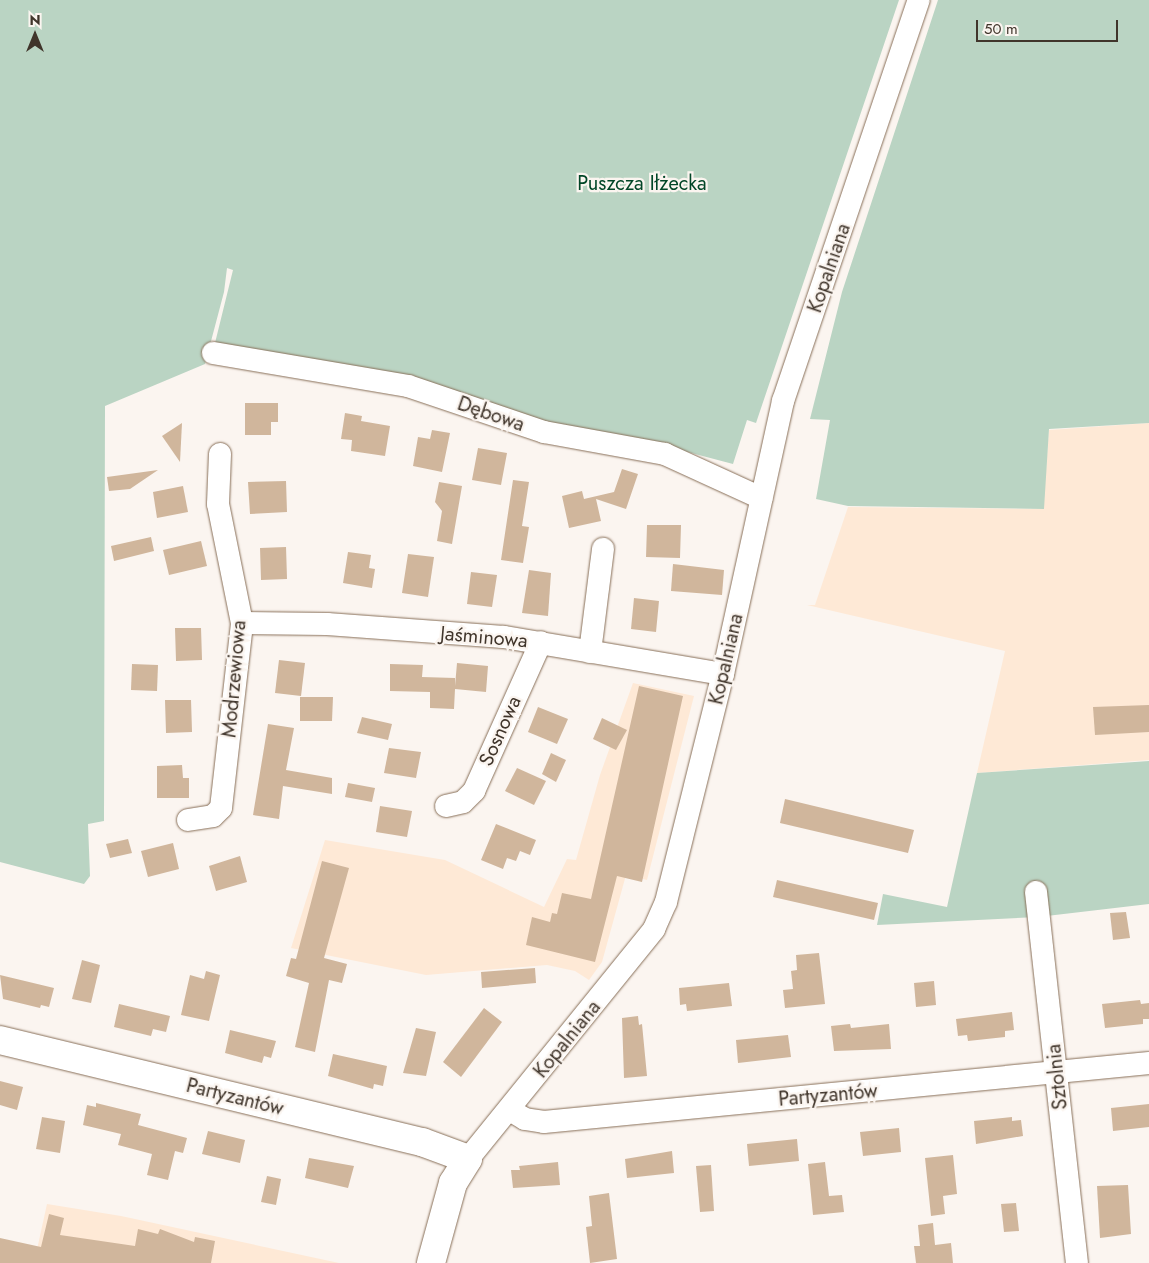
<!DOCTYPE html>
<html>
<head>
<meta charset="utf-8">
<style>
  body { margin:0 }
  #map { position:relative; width:1149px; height:1263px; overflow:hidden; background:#fbf5f0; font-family:Jost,sans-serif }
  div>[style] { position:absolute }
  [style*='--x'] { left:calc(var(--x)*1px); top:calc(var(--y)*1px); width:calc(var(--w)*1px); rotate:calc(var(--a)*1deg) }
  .built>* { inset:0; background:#fee9d6 }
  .green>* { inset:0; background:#bad4c3 }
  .building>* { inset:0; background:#d0b69c }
  .roads { filter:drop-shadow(0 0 1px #886f58) drop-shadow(0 0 1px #886f58) }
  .street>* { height:22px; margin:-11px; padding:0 11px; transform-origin:11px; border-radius:11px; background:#fff }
  .secondary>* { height:28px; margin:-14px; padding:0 14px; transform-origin:14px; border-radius:14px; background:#fff }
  span { translate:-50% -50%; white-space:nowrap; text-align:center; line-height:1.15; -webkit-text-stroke:4.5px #fbf5f0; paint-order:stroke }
  .park-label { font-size:20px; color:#014627 }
  .street-label { font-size:20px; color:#40352b }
  .north { position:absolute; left:10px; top:10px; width:50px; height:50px; -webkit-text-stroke:4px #fbf5f0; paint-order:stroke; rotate:0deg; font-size:14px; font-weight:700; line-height:20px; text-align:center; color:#40352b }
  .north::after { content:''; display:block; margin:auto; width:18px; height:22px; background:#40352b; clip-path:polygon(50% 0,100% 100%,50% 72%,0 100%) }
  .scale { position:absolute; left:976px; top:20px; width:142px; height:22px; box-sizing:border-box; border:2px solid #40352b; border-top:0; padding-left:6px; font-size:15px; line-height:18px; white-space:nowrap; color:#40352b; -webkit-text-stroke:4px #fbf5f0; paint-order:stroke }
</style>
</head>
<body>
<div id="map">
  <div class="built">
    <i style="clip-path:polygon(1149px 423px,1149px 760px,977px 773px,1005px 651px,807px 605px,815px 605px,848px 507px,1043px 509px,1049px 430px)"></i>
    <i style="clip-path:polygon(633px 683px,694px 696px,647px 880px,626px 875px,602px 962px,589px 980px,575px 971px,547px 965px,426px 975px,291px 948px,325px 840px,445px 860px,544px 907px,567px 859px,576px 860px,600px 775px)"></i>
    <i style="clip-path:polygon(47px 1204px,121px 1216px,339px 1263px,34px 1263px)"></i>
  </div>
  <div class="green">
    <i style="clip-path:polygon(0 0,899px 0,756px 423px,747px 420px,733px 464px,661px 445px,593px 434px,215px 343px,233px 270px,227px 268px,224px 292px,205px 364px,105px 406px,104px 821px,88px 824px,90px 876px,84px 884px,0 862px)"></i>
    <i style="clip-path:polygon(938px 0,1149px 0,1149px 423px,1049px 429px,1044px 509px,848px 506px,816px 499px,830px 420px,810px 419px,842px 292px)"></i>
    <i style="clip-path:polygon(1149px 761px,1149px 904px,1038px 917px,877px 925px,883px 894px,947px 907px,977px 773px)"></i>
  </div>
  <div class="building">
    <i style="clip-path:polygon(245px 403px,278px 403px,278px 422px,271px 422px,271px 435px,245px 435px)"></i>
    <i style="clip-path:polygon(345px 413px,362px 416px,361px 421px,390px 426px,385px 456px,351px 451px,352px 440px,341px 439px)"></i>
    <i style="clip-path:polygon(182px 423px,180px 462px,162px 436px)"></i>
    <i style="clip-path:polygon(432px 430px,450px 433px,442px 472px,413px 466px,418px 437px,430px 439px)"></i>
    <i style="clip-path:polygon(478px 448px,507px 453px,501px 485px,472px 480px)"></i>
    <i style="clip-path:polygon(622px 469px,638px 474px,626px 509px,596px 499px,601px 521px,569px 528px,562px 496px,582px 491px,584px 499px,614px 492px)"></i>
    <i style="clip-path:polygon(158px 470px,130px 489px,109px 491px,107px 477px)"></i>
    <i style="clip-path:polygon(513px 480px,529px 482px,522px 526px,529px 527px,523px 563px,501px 560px)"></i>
    <i style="clip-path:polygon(286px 481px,287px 512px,250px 514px,248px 482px)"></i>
    <i style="clip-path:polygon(439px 482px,462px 486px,452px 544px,437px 541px,442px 511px,435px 502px)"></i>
    <i style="clip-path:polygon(183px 486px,188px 512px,157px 518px,153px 492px)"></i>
    <i style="clip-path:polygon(647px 525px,681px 525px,680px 558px,646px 557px)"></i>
    <i style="clip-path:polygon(151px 537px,154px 551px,114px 561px,111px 546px)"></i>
    <i style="clip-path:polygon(201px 541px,207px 566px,169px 575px,163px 550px)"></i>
    <i style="clip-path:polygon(286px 547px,287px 579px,261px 580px,260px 548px)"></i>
    <i style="clip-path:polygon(348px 552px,371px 555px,369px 568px,375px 569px,372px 588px,343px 583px)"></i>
    <i style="clip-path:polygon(408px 554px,434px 557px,428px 597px,402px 593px)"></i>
    <i style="clip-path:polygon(673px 564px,724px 570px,722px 595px,671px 591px)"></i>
    <i style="clip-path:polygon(529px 570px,551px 573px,548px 616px,522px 613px)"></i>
    <i style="clip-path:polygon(471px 572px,497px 575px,492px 607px,467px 604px)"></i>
    <i style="clip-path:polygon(634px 598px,659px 601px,656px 632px,631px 629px)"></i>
    <i style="clip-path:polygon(175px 628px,201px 628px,202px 660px,176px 661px)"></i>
    <i style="clip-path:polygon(279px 660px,305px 663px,301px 696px,275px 693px)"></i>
    <i style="clip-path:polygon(457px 663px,488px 666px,486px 692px,455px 689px,454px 709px,430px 708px,430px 692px,390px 691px,390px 664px,423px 665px,422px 677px,455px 678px,455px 686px)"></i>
    <i style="clip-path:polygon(132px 664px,158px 665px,157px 691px,131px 690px)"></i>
    <i style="clip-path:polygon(639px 686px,683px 696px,642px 882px,617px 876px,595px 962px,526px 945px,532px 917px,550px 922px,552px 913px,557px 914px,562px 893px,591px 899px)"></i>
    <i style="clip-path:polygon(300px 697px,333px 697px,332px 721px,300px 721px)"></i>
    <i style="clip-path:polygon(165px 700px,191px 700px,192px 732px,166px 733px)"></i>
    <i style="clip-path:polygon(1149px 705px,1149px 732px,1095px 735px,1093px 707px)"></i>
    <i style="clip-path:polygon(538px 707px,568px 719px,557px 744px,528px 732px)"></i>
    <i style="clip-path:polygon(362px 717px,392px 724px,388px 740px,357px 733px)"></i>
    <i style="clip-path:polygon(602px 718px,627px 730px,616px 750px,593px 739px)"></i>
    <i style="clip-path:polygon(268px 724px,294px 728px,286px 770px,332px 778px,332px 794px,283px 786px,279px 819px,253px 815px)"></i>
    <i style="clip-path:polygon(389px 748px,421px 752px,416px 778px,384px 773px)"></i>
    <i style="clip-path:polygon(551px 753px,566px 760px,556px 782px,542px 774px)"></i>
    <i style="clip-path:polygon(182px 765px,183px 778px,189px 778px,189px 798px,157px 798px,157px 766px)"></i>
    <i style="clip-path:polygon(517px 768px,546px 781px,534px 805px,505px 791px)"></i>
    <i style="clip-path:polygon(348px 783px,375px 788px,372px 802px,345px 797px)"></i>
    <i style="clip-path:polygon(785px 799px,914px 830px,908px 853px,780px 823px)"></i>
    <i style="clip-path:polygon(380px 806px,412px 811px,407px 837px,376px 832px)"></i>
    <i style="clip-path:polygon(496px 824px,536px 840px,530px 855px,520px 851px,516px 861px,507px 858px,503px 869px,481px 860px)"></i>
    <i style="clip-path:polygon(128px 839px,132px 853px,110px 858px,106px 844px)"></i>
    <i style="clip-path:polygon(173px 843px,179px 869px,148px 877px,141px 851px)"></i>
    <i style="clip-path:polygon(240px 856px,247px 882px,216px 891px,209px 866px)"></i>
    <i style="clip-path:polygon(322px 861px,349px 868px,324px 958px,347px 964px,342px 983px,329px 980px,315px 1052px,295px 1047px,309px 983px,286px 976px,291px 958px,296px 959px)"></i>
    <i style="clip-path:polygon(777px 880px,878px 903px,874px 920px,773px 897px)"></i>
    <i style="clip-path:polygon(1126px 912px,1130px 938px,1113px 940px,1110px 913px)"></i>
    <i style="clip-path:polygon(819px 953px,825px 1004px,785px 1008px,783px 990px,793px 989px,791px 971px,797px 970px,796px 955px)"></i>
    <i style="clip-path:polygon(82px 960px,100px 965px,91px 1003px,72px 999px)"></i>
    <i style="clip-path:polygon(535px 968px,536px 983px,482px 988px,481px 972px)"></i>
    <i style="clip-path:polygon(206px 971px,220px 975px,209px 1021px,181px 1015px,190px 975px,204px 979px)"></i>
    <i style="clip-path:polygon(0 975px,54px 988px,49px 1007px,41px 1005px,40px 1008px,3px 999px)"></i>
    <i style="clip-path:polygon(934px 981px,936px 1005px,916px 1007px,914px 983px)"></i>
    <i style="clip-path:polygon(729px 983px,732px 1006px,687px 1011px,686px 1004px,680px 1005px,679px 988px)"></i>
    <i style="clip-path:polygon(1140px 1000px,1141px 1004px,1149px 1003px,1149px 1019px,1143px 1019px,1143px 1024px,1105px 1028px,1102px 1004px)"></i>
    <i style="clip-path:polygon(119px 1004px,170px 1016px,166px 1032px,153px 1029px,151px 1036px,114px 1027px)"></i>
    <i style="clip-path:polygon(484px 1008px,502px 1022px,461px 1077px,443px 1062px)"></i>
    <i style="clip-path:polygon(1012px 1012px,1014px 1030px,1005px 1031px,1005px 1037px,968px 1041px,967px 1035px,958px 1036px,956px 1019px)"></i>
    <i style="clip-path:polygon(638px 1016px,639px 1025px,642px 1024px,647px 1076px,624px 1078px,622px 1018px)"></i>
    <i style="clip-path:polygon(850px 1024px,851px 1028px,889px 1024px,891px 1049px,834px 1051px,831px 1026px)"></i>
    <i style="clip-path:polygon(416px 1028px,436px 1032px,426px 1076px,403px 1073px)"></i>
    <i style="clip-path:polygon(230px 1030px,276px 1041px,271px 1058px,264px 1056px,262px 1063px,225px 1053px)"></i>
    <i style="clip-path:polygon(788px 1035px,791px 1057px,738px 1063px,736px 1040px)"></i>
    <i style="clip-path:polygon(333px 1054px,387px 1066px,383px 1086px,374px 1084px,373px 1089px,328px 1076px)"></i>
    <i style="clip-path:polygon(0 1081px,23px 1087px,17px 1110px,0 1105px)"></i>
    <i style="clip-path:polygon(96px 1103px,141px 1114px,138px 1125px,187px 1138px,183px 1153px,175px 1151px,168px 1180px,147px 1175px,152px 1154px,118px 1145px,121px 1134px,83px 1125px,87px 1105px,96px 1107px)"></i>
    <i style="clip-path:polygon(1149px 1104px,1149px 1127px,1113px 1131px,1111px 1108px)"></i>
    <i style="clip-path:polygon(42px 1117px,65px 1121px,60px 1153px,36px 1149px)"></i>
    <i style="clip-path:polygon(1012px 1117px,1012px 1121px,1021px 1120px,1023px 1136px,976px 1144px,974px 1121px)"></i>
    <i style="clip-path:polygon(899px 1128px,901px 1152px,863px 1156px,860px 1132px)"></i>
    <i style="clip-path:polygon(208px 1131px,245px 1140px,240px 1163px,202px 1154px)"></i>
    <i style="clip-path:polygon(797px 1139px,799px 1161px,749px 1166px,747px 1144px)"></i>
    <i style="clip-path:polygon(672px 1151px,674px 1173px,627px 1178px,625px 1159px)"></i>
    <i style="clip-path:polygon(953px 1155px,957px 1194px,943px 1196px,945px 1214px,931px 1216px,925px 1158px)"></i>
    <i style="clip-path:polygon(309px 1158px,354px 1166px,348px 1188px,305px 1178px)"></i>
    <i style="clip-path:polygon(558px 1162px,560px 1185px,513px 1188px,511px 1170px,520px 1170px,519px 1166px)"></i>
    <i style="clip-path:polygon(825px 1162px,829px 1196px,842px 1195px,844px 1212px,813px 1215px,808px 1164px)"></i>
    <i style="clip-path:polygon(711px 1165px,714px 1211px,700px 1212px,696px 1166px)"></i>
    <i style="clip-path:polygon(267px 1176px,281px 1179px,276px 1205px,261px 1202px)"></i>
    <i style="clip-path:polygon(1128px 1185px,1131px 1234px,1100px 1238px,1097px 1186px)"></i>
    <i style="clip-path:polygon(609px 1193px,617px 1259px,590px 1263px,586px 1227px,592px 1226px,589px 1196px)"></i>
    <i style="clip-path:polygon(1016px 1203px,1019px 1231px,1004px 1232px,1001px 1204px)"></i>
    <i style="clip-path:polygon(49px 1214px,64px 1218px,60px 1235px,135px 1246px,138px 1229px,158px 1234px,160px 1229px,194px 1242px,195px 1237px,215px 1241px,211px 1263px,0 1263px,0 1238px,41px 1247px)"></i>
    <i style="clip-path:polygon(933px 1223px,935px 1245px,951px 1243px,953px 1263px,916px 1263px,914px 1246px,920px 1246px,918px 1225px)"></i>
  </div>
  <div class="roads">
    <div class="street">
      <i style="--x:213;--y:353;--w:198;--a:9.6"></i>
      <i style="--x:408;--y:386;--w:144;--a:18.7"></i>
      <i style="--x:544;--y:432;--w:123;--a:10.3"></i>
      <i style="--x:665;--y:454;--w:106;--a:24.6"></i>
      <i style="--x:242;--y:623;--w:85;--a:0.7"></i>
      <i style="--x:327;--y:624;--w:177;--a:4.2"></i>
      <i style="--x:504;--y:637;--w:222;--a:9.6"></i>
      <i style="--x:590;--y:652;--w:104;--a:-82.8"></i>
      <i style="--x:446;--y:806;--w:17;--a:-13"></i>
      <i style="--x:463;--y:802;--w:16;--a:-45"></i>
      <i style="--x:474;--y:791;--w:163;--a:-65.8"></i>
      <i style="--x:188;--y:820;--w:25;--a:-9"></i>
      <i style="--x:213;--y:816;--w:11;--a:-45"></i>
      <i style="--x:221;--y:808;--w:186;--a:-83.5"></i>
      <i style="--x:242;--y:623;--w:121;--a:-101.4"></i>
      <i style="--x:218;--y:504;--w:50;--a:-87.7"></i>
      <i style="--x:1036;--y:892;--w:373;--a:83.7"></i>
      <i style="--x:510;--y:1110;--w:17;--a:31"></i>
      <i style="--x:525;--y:1119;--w:19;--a:9"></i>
      <i style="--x:544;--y:1122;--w:608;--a:-5.57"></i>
      <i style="--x:468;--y:1159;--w:296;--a:-51"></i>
      <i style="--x:654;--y:929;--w:30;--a:-66"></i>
      <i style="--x:666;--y:902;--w:235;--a:-76"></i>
      <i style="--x:723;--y:674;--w:280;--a:-77.6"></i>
      <i style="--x:783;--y:401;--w:423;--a:-71.3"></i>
    </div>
    <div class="secondary">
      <i style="--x:0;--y:1040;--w:434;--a:13.6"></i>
      <i style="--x:422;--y:1142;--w:49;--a:20.3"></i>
      <i style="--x:468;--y:1159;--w:28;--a:122"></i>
      <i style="--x:453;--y:1183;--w:83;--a:105.4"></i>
    </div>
  </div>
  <div class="park-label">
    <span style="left:642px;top:183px">Puszcza Iłżecka</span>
  </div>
  <div class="street-label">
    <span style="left:829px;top:268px;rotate:-71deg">Kopalniana</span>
    <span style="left:491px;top:414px;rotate:19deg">Dębowa</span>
    <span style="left:484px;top:637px;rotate:5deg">Jaśminowa</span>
    <span style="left:726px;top:659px;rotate:-77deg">Kopalniana</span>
    <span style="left:234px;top:679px;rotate:-85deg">Modrzewiowa</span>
    <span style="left:500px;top:731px;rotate:-66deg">Sosnowa</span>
    <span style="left:567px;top:1039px;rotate:-51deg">Kopalniana</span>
    <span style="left:1057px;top:1077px;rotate:-96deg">Sztolnia</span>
    <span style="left:828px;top:1095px;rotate:-5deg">Partyzantów</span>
    <span style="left:235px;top:1097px;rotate:14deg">Partyzantów</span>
  </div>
  <div class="north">N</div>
  <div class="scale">50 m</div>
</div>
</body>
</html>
